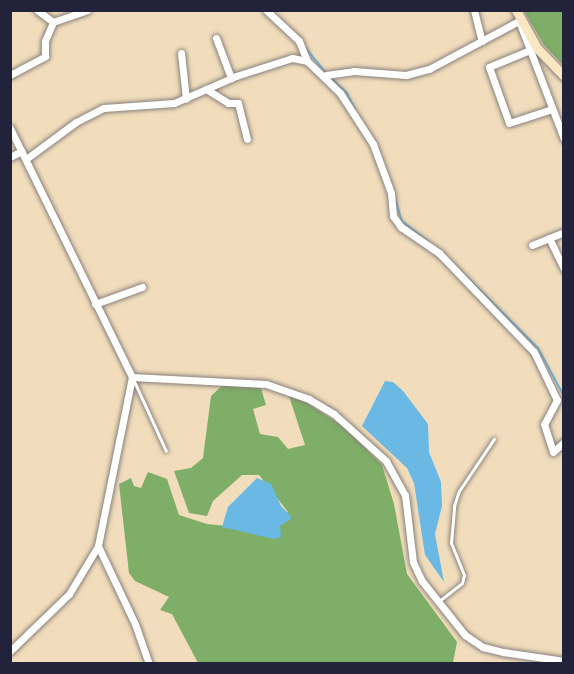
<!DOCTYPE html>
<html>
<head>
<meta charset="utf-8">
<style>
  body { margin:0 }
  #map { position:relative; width:574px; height:674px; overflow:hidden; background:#f1ddbc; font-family:"Indie Flower",sans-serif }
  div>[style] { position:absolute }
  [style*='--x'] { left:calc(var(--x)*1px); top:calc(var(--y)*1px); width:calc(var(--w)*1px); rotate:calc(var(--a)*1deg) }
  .forest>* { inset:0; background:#7eae67 }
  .water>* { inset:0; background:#6ab8e4 }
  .stream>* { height:2px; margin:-1px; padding:0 1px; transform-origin:1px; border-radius:1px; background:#6ab8e4 }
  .roads { filter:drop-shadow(0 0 2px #8a807c) drop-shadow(0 0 2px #8a807c) }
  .lane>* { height:3px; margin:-1.5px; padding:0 1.5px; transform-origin:1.5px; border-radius:1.5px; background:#fff }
  .street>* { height:7px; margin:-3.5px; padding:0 3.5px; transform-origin:3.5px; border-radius:3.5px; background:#fff }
  .secondary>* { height:9px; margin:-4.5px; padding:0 4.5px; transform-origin:4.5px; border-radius:4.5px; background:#f9e7c3 }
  span { translate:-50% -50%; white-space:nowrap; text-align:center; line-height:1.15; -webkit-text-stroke:4.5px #fcf5e5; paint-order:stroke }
  .frame { position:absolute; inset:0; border:12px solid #22223b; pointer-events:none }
</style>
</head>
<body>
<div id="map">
  <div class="forest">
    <i style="clip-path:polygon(524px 11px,563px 11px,563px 65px,544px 45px)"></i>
    <i style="clip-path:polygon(227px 381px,260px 385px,266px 405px,253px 409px,260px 434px,278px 437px,288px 449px,305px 445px,287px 390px,344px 427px,382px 465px,394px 504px,407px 574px,457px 642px,453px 663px,198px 663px,172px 614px,160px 610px,169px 597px,135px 581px,129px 573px,119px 484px,131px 478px,134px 486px,141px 488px,148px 472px,167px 479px,179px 515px,207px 524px,257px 529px,288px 512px,259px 475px,242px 475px,213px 501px,207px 516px,189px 513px,174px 471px,191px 468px,203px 458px,211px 396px)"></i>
  </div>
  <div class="water">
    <i style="clip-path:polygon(385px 381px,393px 382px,403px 391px,428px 424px,429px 452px,441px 482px,442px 506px,435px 534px,444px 582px,425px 555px,414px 483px,407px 468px,362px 426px)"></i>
    <i style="clip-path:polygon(257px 478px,271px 484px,281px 506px,290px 515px,291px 519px,280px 526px,281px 537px,274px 539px,222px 527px,228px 507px)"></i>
  </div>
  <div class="stream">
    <i style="--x:290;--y:29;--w:57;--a:50.7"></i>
    <i style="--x:330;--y:77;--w:23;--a:43"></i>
    <i style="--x:347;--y:93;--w:19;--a:65"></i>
    <i style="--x:366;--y:128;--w:24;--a:60"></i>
    <i style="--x:392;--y:187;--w:35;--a:74"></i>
    <i style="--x:402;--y:221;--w:34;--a:38"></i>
    <i style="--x:443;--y:253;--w:134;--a:45"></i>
    <i style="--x:538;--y:348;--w:55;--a:61.6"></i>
  </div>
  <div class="roads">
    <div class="lane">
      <i style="--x:133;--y:379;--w:79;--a:65.4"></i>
      <i style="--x:439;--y:601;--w:29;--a:-38"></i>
      <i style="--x:462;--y:583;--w:8;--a:-76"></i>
      <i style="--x:464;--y:575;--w:35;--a:-112"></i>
      <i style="--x:451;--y:543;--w:37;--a:-85"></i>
      <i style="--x:454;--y:506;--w:16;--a:-72"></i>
      <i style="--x:459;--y:491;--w:63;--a:-56.1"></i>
    </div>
    <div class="street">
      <i style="--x:266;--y:10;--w:45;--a:43.2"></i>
      <i style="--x:299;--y:41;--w:22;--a:68"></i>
      <i style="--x:474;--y:10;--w:32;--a:76"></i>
      <i style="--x:53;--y:22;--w:36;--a:-19"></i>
      <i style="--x:216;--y:38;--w:43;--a:69.4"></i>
      <i style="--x:530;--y:50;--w:44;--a:157.5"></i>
      <i style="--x:489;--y:67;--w:59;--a:70.3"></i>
      <i style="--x:509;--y:123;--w:45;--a:-18"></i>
      <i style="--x:181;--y:53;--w:46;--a:83.8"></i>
      <i style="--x:10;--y:75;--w:40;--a:-28"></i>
      <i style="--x:45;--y:56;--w:15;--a:-90"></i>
      <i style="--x:45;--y:41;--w:21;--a:-67"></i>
      <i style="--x:53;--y:22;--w:20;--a:-143"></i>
      <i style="--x:326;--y:75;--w:28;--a:-8"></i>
      <i style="--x:354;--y:71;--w:52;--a:4.4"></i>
      <i style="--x:406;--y:75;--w:24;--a:-15"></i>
      <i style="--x:429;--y:69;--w:102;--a:-28.1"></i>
      <i style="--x:519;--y:21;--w:126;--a:69.1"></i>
      <i style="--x:206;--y:89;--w:26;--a:32"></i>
      <i style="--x:228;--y:103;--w:10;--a:0"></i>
      <i style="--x:238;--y:103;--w:37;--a:76"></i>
      <i style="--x:10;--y:128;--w:277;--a:63.9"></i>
      <i style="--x:132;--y:377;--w:172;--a:101.4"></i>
      <i style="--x:98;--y:546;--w:56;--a:121.1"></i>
      <i style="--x:69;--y:594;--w:82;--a:136"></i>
      <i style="--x:10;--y:157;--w:13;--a:-27"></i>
      <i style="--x:26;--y:159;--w:62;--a:-36.5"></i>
      <i style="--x:76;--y:122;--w:31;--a:-27"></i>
      <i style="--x:104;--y:108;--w:70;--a:-4.1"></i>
      <i style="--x:174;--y:103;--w:68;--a:-23.5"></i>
      <i style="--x:236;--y:76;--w:59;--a:-17.8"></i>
      <i style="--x:292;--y:58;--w:15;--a:11"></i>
      <i style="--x:307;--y:61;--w:46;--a:44.1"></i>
      <i style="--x:340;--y:93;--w:61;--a:57.1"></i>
      <i style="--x:373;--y:144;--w:52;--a:69.8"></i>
      <i style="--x:391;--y:193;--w:23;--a:85"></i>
      <i style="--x:393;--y:216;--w:14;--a:54"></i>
      <i style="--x:401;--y:227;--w:46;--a:34.4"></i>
      <i style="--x:439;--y:253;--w:137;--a:46.2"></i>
      <i style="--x:534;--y:352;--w:53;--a:64.4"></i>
      <i style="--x:557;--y:400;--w:27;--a:118"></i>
      <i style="--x:544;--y:424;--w:29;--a:72"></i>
      <i style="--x:553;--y:452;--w:15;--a:-42"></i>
      <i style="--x:549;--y:238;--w:34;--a:64"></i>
      <i style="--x:532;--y:245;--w:35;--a:-22"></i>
      <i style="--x:95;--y:304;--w:50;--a:-19.9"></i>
      <i style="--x:132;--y:377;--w:134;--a:3"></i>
      <i style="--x:266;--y:384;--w:46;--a:19.2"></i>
      <i style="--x:309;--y:399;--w:29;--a:31"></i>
      <i style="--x:334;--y:414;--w:70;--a:42.1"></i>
      <i style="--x:386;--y:461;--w:39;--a:61"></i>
      <i style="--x:405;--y:495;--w:67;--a:83.2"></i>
      <i style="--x:413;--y:562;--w:21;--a:65"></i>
      <i style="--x:422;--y:581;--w:69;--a:51.5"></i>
      <i style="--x:465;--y:635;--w:22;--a:34"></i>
      <i style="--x:483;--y:647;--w:21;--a:14"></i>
      <i style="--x:503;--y:652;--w:62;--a:8.4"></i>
      <i style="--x:98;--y:546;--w:86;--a:64.6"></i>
      <i style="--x:135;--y:624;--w:42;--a:70.7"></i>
    </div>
    <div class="secondary">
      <i style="--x:516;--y:10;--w:43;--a:61.1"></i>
      <i style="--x:537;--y:48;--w:39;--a:46"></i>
    </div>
  </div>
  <div class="frame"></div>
</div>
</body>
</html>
